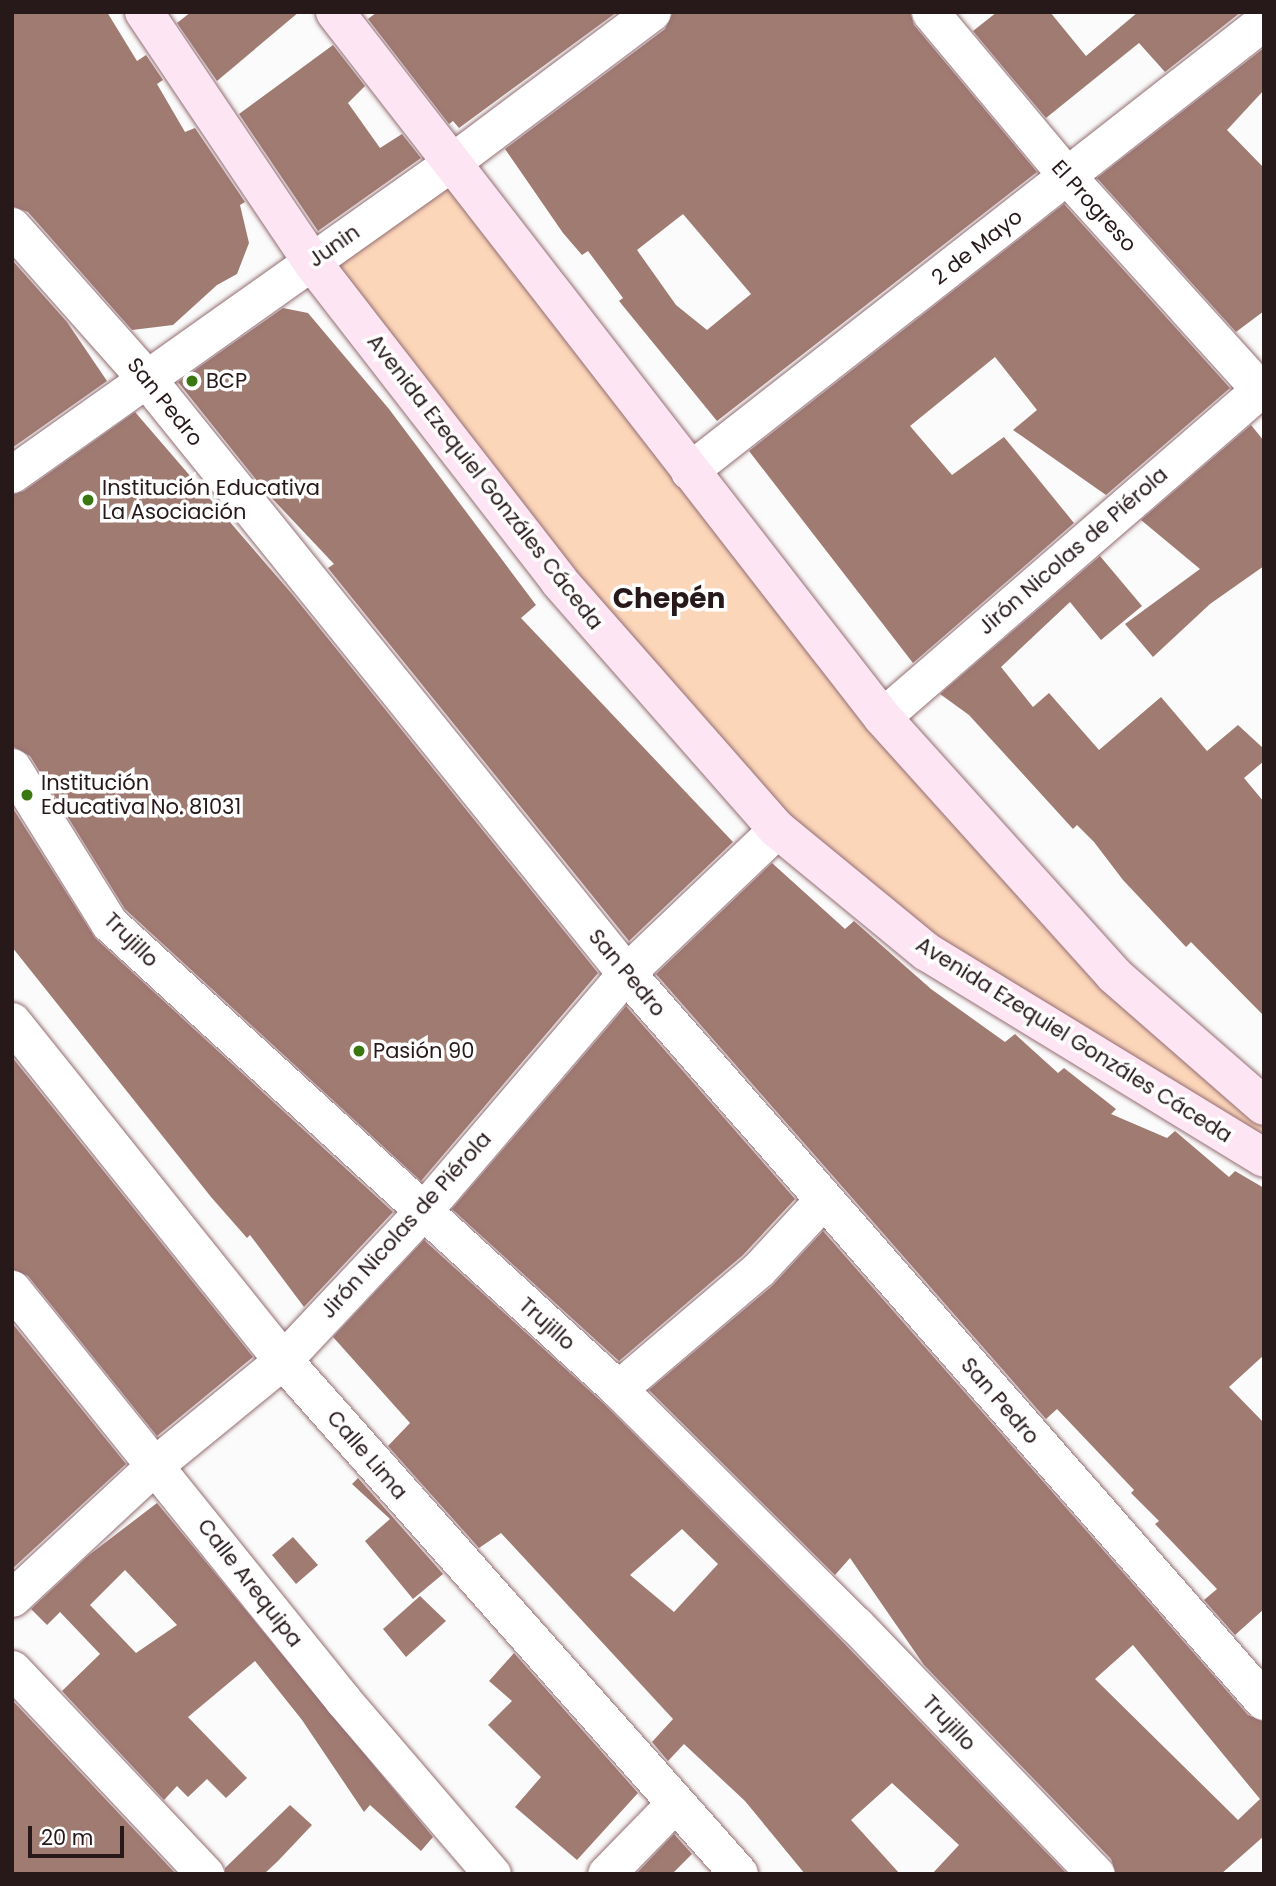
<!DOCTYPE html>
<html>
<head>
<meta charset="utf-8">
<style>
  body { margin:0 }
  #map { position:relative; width:1276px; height:1886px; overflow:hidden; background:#fbfbfb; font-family:Poppins,sans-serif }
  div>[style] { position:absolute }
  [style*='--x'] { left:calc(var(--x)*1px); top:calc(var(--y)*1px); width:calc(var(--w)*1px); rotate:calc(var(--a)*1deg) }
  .green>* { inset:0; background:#fcd6b9 }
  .building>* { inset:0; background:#a07b72 }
  .roads { filter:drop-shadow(0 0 2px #936d72) drop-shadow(0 0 2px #936d72) }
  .minor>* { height:37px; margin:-18.5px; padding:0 18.5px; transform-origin:18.5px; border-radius:18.5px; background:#fff }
  .tertiary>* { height:38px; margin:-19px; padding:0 19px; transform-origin:19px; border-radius:19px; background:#fff }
  .secondary>* { height:38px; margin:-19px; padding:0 19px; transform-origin:19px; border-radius:19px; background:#fde5f3 }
  .dots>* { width:19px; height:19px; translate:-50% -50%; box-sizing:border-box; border:4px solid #fff; border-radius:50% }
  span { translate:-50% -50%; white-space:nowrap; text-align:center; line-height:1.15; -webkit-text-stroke:7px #fff; paint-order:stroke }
  .street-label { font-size:21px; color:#27181a }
  .poi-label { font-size:21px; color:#27181a }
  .left { translate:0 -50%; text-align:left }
  .district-label { font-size:28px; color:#27181a; font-weight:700 }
  .frame { position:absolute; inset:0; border:14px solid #27181a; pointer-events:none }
  .scale { position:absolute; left:28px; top:1826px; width:96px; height:32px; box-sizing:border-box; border:4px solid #27181a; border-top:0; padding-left:9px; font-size:21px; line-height:24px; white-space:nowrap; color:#27181a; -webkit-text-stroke:5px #fff; paint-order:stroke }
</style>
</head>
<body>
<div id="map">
  <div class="green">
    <i style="clip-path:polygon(452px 162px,882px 717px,1264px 1106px,1264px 1158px,777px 829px,312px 262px)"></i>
  </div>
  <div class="building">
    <i style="clip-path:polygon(12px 12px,107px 12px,137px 61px,146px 55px,163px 80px,157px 84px,185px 132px,195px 128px,245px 202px,240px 205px,249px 243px,237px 274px,217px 285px,173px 325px,132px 330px,28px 212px,12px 206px)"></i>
    <i style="clip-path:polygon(191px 12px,299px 12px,217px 81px,177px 23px)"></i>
    <i style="clip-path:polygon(377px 12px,617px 12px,459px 128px,453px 121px,449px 124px,368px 19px)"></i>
    <i style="clip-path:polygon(evenodd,673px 12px,910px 12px,914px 25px,1037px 172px,717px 421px,619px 301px,623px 298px,588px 251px,582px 255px,563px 233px,505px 149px,665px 29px,673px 12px,683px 214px,751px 294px,707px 330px,676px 305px,637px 250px,683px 214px)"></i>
    <i style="clip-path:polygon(997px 12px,1050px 12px,1086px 56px,1138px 12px,1241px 12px,1165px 72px,1139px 43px,1046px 118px,973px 31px)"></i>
    <i style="clip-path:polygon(333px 45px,365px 86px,348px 103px,380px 148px,402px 134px,421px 158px,318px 231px,239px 114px)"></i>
    <i style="clip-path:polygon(1264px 48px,1264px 90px,1227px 130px,1264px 168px,1264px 311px,1236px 332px,1097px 178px)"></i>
    <i style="clip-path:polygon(1064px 204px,1230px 388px,1106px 495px,1013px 430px,1037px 410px,995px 357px,910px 426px,952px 475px,1004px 437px,1074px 523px,913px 663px,749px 451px)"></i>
    <i style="clip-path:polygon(12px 260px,67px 322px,107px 381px,12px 448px)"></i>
    <i style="clip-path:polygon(283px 308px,308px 313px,389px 409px,536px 605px,521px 618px,733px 842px,629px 941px,328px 568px,334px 564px,266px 492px,178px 382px)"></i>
    <i style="clip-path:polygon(135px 412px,292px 594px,598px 973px,421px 1181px,125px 909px,30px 756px,12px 746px,12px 495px,24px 491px)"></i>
    <i style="clip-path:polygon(1251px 425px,1264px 441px,1264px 566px,1210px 604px,1153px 657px,1125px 624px,1200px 569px,1141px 520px)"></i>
    <i style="clip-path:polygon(1100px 556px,1142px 606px,1101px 640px,1070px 602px,1001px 667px,1033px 707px,1049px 693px,1099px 750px,1161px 697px,1207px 751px,1238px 725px,1264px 749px,1264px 761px,1244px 778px,1264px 802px,1264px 1016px,1191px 942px,1186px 947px,1123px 880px,1094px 842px,1077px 825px,1073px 829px,969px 715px,940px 694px)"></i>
    <i style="clip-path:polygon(12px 807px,95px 938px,393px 1212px,304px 1307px,250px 1235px,247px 1238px,211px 1197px,12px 947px)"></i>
    <i style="clip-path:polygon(772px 863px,845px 929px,854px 921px,931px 989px,1005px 1042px,1015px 1034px,1058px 1073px,1064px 1068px,1116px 1109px,1111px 1114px,1167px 1138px,1175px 1131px,1229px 1177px,1235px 1171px,1264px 1188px,1264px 1355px,1229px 1387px,1264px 1423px,1264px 1609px,1235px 1635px,1204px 1600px,1217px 1589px,1155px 1524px,1159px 1521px,1131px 1493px,1134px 1490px,1057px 1409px,1046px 1419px,656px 974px)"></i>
    <i style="clip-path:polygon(626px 1006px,795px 1199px,743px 1255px,619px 1361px,452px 1209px)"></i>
    <i style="clip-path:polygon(12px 1057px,253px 1357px,157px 1436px,28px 1276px,12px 1269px)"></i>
    <i style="clip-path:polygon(evenodd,823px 1231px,1248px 1715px,1264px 1722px,1264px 1836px,1221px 1874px,1116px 1874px,1111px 1859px,924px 1665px,850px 1558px,835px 1575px,649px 1390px,772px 1286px,823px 1231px,1133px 1645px,1260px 1799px,1238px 1820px,1095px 1679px,1133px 1645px)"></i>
    <i style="clip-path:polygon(evenodd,424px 1240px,604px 1404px,841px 1640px,1067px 1874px,932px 1874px,959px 1845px,892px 1783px,851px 1820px,900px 1874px,805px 1874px,745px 1801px,684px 1744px,668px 1761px,652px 1742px,673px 1719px,501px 1533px,479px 1548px,388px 1446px,410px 1423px,333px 1337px,424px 1240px,682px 1529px,718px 1564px,674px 1612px,630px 1575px,682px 1529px)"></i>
    <i style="clip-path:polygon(12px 1323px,126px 1464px,12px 1569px)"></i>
    <i style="clip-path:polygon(358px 1478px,443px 1574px,413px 1599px,365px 1541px,390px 1519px,352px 1484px)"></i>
    <i style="clip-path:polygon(evenodd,157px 1503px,433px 1837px,421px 1851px,370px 1805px,364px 1812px,302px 1720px,255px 1661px,188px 1717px,247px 1778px,226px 1798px,207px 1779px,188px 1797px,177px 1786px,164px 1800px,62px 1691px,100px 1654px,60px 1612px,47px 1625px,31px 1609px,89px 1555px,157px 1503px,125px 1570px,177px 1625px,136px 1653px,90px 1605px,125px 1570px)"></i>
    <i style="clip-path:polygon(293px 1537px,318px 1565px,296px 1584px,272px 1555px)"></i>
    <i style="clip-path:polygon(420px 1596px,446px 1621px,406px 1657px,383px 1629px)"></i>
    <i style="clip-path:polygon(514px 1653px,638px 1793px,577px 1860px,515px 1807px,541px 1777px,488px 1725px,512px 1701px,489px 1681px)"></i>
    <i style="clip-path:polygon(12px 1700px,176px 1874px,12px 1874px)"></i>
    <i style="clip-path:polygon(290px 1805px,312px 1825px,278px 1861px,264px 1874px,225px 1874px,225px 1868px)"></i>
    <i style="clip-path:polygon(674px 1834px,692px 1854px,672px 1874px,636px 1874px)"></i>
  </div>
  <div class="roads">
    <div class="minor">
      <i style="--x:930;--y:12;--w:214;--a:50.1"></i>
      <i style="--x:1067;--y:176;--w:294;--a:47.9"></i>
      <i style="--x:689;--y:471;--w:730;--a:-38.05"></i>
      <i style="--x:12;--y:474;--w:539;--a:-35.34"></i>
      <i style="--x:452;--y:162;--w:250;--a:-36.9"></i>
      <i style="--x:882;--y:717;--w:505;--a:-40.91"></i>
      <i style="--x:12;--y:767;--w:184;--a:58.1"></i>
      <i style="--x:109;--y:923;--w:690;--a:42.47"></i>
      <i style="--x:618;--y:1389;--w:335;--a:44.8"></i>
      <i style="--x:856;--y:1625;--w:346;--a:46.1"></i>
      <i style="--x:12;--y:1289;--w:528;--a:51.15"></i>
      <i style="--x:343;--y:1700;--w:229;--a:49.4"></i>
      <i style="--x:618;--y:1389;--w:184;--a:-40.4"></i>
      <i style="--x:758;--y:1270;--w:96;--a:-47.1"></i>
      <i style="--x:12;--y:1598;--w:197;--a:-42.9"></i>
      <i style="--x:156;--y:1464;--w:164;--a:-39.3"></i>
      <i style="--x:283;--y:1360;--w:204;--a:-46.8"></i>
      <i style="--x:423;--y:1211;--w:313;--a:-49.5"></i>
      <i style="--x:626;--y:973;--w:209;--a:-43.6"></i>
      <i style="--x:12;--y:1669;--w:282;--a:46.7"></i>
      <i style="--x:606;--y:1874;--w:98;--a:-45.8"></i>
    </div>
    <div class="tertiary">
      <i style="--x:12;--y:227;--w:202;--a:48.4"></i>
      <i style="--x:146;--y:378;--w:764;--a:51.11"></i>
      <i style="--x:626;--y:973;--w:968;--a:48.77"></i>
      <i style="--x:12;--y:1022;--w:433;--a:51.3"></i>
      <i style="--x:283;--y:1360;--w:687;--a:48.42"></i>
    </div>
    <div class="secondary">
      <i style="--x:144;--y:12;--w:301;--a:56.1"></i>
      <i style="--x:312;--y:262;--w:403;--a:52.2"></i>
      <i style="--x:559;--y:581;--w:330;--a:48.7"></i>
      <i style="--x:777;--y:829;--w:194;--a:39.4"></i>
      <i style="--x:927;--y:952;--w:395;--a:31.4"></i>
      <i style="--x:335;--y:12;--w:892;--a:52.19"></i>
      <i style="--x:882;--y:717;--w:347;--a:48"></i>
      <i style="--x:1114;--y:975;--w:199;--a:41.1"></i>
    </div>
  </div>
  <div class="dots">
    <i style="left:192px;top:381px;background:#3a7710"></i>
    <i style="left:88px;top:500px;background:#3a7710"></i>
    <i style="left:27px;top:795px;background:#3a7710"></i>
    <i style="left:359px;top:1051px;background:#3a7710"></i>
  </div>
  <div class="street-label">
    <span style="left:1094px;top:206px;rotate:48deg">El Progreso</span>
    <span style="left:334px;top:246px;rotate:-35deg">Junin</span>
    <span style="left:977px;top:247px;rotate:-38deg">2 de Mayo</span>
    <span style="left:165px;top:402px;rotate:51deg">San Pedro</span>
    <span style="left:485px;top:482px;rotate:52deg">Avenida Ezequiel Gonzáles Cáceda</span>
    <span style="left:1073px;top:551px;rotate:-41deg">Jirón Nicolas de Piérola</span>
    <span style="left:131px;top:940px;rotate:45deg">Trujillo</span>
    <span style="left:627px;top:973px;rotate:50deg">San Pedro</span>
    <span style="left:1074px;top:1040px;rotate:32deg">Avenida Ezequiel Gonzáles Cáceda</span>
    <span style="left:406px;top:1225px;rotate:-48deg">Jirón Nicolas de Piérola</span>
    <span style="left:547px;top:1324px;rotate:42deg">Trujillo</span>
    <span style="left:1000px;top:1401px;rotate:49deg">San Pedro</span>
    <span style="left:367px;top:1455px;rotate:49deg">Calle Lima</span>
    <span style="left:250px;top:1583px;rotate:52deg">Calle Arequipa</span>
    <span style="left:949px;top:1723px;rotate:47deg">Trujillo</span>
  </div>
  <div class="poi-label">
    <span class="left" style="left:206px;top:381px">BCP</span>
    <span class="left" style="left:102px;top:500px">Institución Educativa<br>La Asociación</span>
    <span class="left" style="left:41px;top:795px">Institución<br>Educativa No. 81031</span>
    <span class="left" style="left:373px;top:1051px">Pasión 90</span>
  </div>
  <div class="district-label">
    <span style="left:669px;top:599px">Chepén</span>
  </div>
  <div class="frame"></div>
  <div class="scale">20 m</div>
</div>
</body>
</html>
